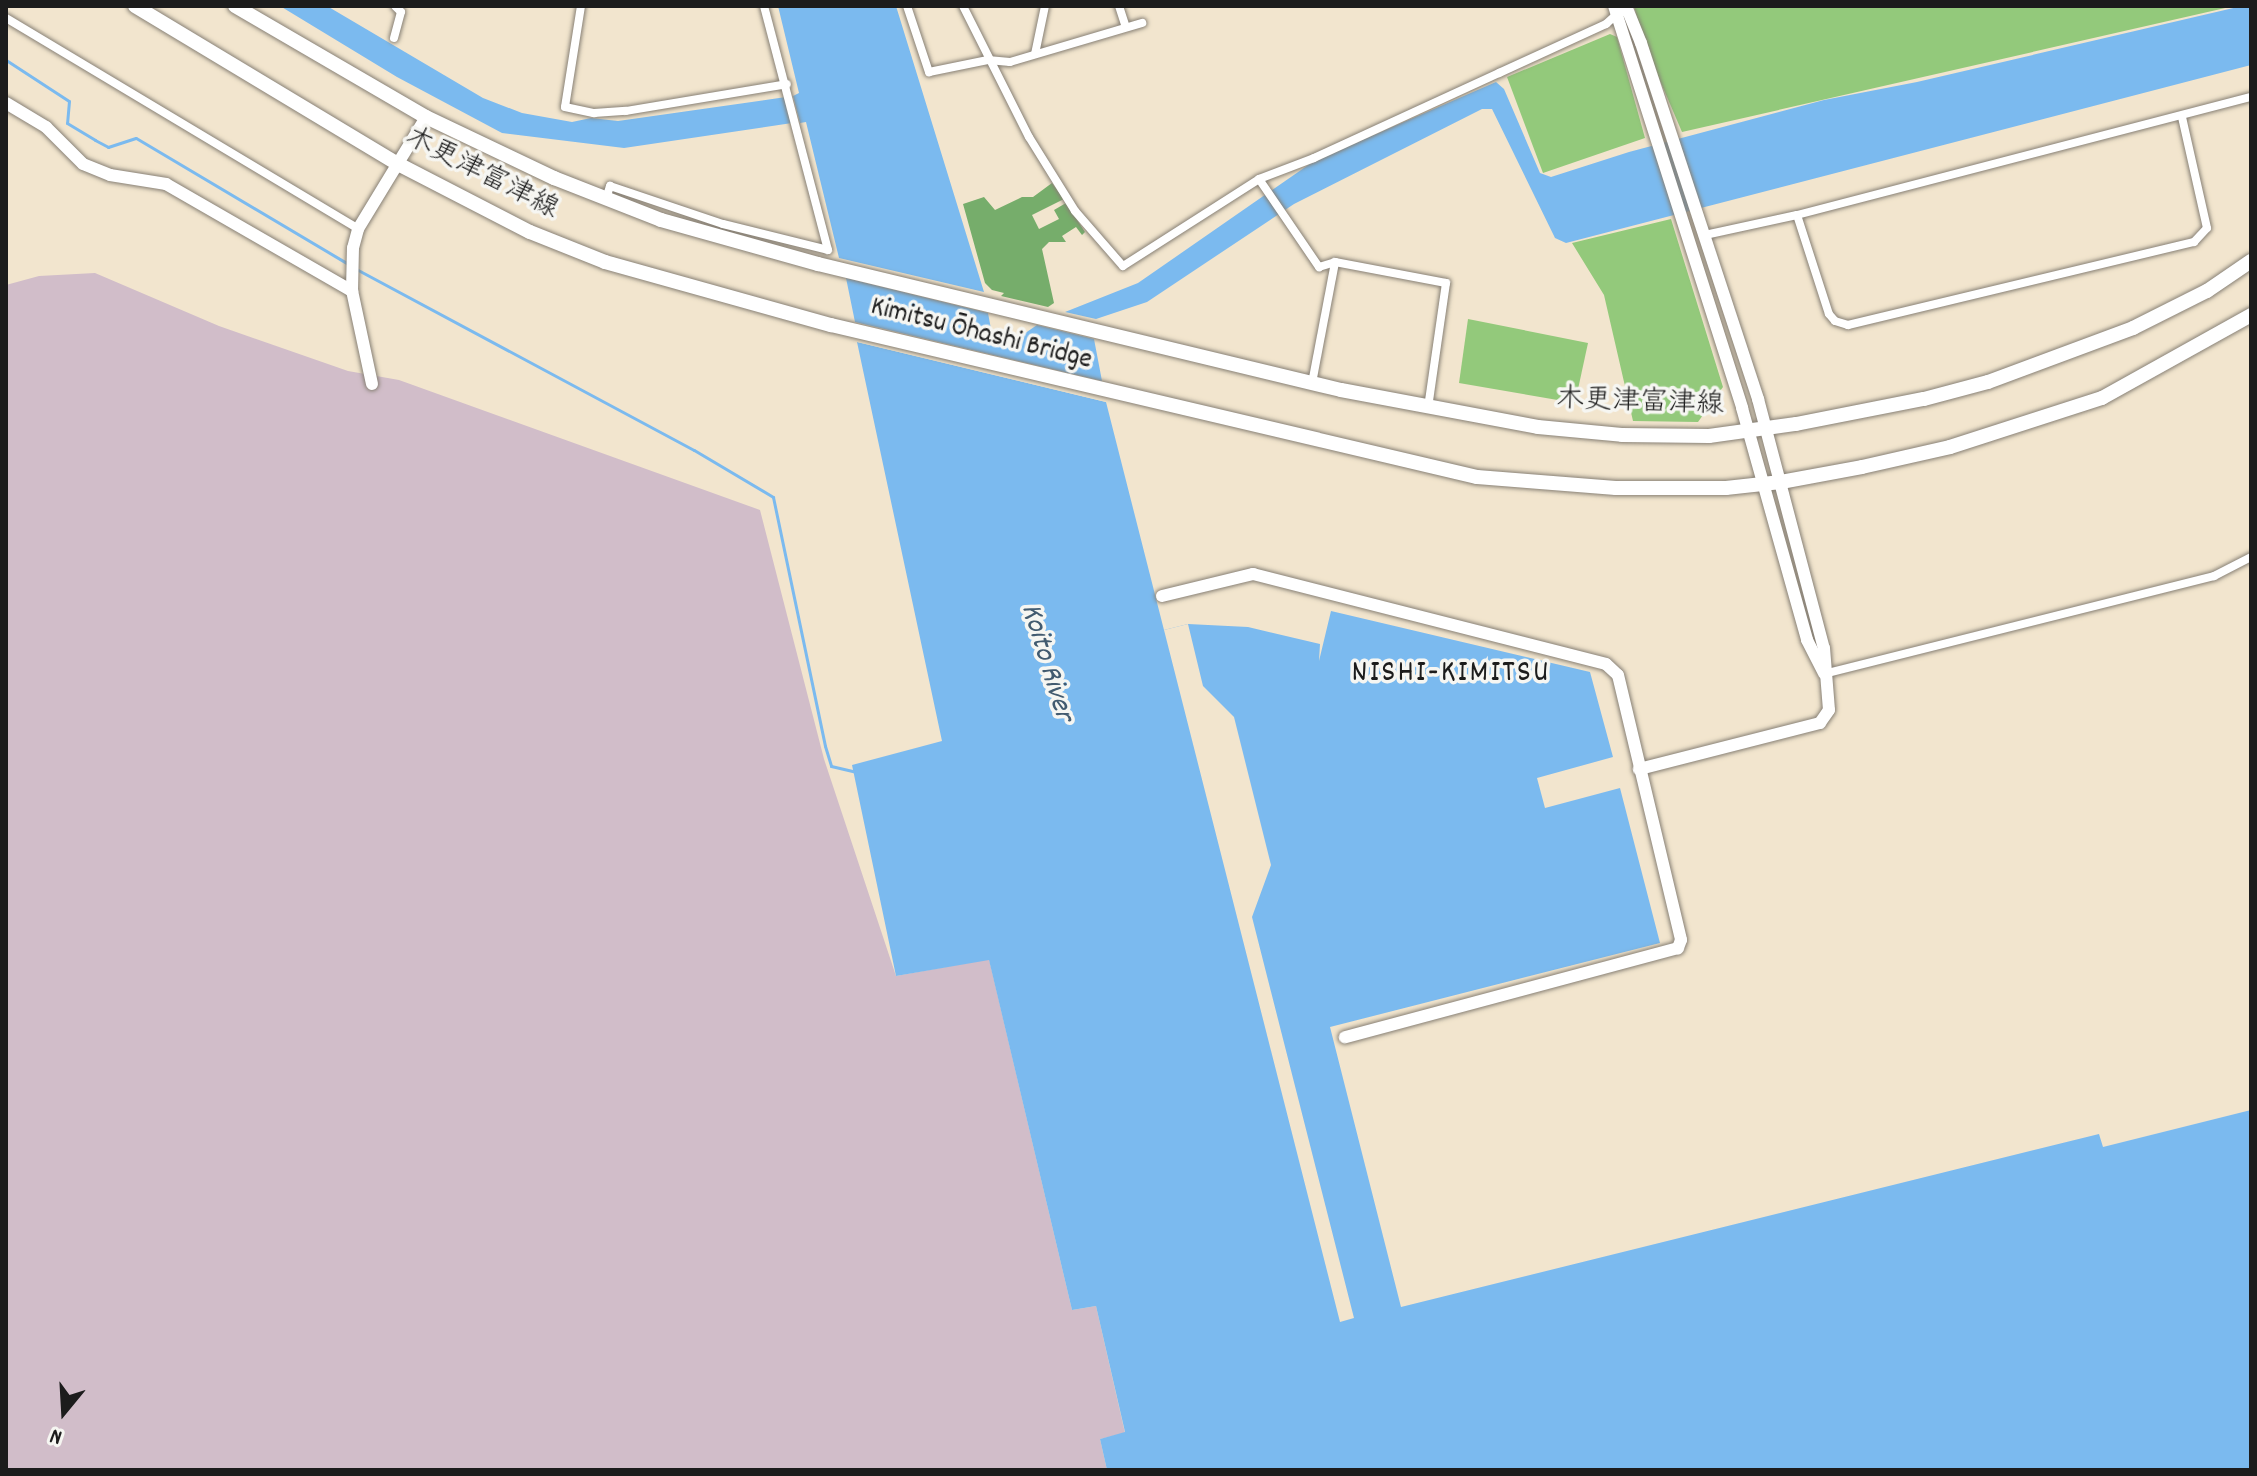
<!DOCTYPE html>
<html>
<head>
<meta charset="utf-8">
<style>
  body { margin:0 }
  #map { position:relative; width:2257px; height:1476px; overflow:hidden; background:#f2e5ce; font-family:Dekko,"Klee One",sans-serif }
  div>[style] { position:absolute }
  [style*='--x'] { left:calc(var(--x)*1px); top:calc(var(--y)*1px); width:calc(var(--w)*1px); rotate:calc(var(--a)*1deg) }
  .industrial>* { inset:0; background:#d1bdc9 }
  .green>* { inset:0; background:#93c97b }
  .forest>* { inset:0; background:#76ad6b }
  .water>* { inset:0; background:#7bbaef }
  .pier>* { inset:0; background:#f2e5ce }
  .stream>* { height:3px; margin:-1.5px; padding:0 1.5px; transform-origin:1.5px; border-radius:1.5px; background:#7bbaef }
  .roads { filter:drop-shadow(0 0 2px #878075) drop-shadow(0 0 2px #878075) }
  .street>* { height:8px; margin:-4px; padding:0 4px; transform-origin:4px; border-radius:4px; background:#fff }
  .secondary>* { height:12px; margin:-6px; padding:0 6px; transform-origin:6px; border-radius:6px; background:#fff }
  .primary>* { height:14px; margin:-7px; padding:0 7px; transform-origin:7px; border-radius:7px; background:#fff }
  span { translate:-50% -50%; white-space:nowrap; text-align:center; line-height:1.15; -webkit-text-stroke:7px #f6f6f2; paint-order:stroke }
  .street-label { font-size:28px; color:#1c1c1c }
  .water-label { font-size:30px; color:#425b70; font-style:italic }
  .quarter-label { font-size:32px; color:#1c1c1c; letter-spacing:2px }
  .frame { position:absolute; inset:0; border:8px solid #1c1c1c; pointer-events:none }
  .north { position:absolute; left:24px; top:1372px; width:80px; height:80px; -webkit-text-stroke:6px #f6f6f2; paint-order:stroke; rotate:198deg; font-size:22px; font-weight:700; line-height:32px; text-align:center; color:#1c1c1c }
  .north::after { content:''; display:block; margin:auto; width:28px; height:36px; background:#1c1c1c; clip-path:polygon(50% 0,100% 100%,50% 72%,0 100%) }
</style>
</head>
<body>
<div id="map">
  <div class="industrial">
    <i style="clip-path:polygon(95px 273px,219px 326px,348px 371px,399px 380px,760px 510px,824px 759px,896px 976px,989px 959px,1072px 1310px,1096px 1306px,1125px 1433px,1100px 1439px,1107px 1470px,6px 1470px,6px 285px,39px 276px)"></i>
  </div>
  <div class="green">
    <i style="clip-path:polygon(1634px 6px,2234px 6px,1682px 132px,1643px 41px)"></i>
    <i style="clip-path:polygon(1610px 34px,1617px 37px,1645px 138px,1543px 173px,1507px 77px)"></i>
    <i style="clip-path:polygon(1671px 219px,1723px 387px,1698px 422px,1633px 421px,1604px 295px,1572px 243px)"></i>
    <i style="clip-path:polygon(1468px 319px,1588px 343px,1575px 403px,1459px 383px)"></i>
  </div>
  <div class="forest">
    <i style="clip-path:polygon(1052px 183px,1064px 199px,1032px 215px,1039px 229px,1059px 219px,1054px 210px,1066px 203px,1085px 232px,1082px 235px,1076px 227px,1062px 236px,1066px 242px,1049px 242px,1042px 249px,1054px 303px,1048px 307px,1001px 296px,1004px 293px,992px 290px,985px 283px,963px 204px,984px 197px,995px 210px,1022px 197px,1033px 197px)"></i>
  </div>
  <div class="water">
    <i style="clip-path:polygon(280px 6px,327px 6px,483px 98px,522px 113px,572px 122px,591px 118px,618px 121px,786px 97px,792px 123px,624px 148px,502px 133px,397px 77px)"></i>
    <i style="clip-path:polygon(778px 6px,896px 6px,984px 292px,839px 258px,806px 122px,800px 123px,793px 96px,799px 93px)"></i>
    <i style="clip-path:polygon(2242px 6px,2251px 6px,2251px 65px,1566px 243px,1555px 238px,1492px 109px,1482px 109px,1294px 204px,1147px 302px,1096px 319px,1065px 312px,1138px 283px,1314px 161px,1496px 82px,1504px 89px,1540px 173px,1551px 177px,1629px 152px,1824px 100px,1917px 82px)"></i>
    <i style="clip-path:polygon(846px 278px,988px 313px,991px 329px,1005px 338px,1021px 336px,1037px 325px,1094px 339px,1102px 381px,855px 322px)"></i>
    <i style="clip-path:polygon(857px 342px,1106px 402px,1164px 630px,1188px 624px,1248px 627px,1320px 644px,1319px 661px,1331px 611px,1590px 672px,1613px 757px,1537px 778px,1545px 808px,1620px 788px,1660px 943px,1330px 1027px,1401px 1307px,2099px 1134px,2103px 1147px,2251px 1110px,2251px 1470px,1107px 1470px,1100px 1439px,1125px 1432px,1096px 1306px,1072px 1310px,989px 960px,896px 976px,852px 765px,942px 741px)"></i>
  </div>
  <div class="pier">
    <i style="clip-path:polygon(857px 338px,1107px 398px,1110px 403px,853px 341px)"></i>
    <i style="clip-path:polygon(1188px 624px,1203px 686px,1234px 717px,1271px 865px,1252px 917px,1354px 1318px,1340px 1322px,1164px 630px)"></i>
  </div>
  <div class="stream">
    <i style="--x:6;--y:60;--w:75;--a:33.1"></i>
    <i style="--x:69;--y:101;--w:22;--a:95"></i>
    <i style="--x:67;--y:123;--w:33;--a:31"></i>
    <i style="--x:95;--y:140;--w:15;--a:28"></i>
    <i style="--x:108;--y:147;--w:29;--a:-18"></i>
    <i style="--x:136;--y:138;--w:247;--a:30.7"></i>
    <i style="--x:358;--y:270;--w:381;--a:28.2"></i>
    <i style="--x:694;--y:450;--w:92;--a:30.7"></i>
    <i style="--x:773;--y:497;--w:254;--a:78.2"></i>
    <i style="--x:825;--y:746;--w:21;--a:73"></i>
    <i style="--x:831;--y:766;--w:23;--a:13"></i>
  </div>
  <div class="roads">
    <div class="street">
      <i style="--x:581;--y:6;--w:102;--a:99"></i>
      <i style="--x:565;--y:107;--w:30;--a:12"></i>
      <i style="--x:594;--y:113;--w:32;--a:-4"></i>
      <i style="--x:626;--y:111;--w:163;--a:-9.5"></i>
      <i style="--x:907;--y:6;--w:70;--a:71.6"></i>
      <i style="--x:929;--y:72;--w:60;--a:-11.5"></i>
      <i style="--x:988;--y:60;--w:22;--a:5"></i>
      <i style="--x:1010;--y:62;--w:138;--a:-16.5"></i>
      <i style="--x:963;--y:6;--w:147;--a:63.3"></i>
      <i style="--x:1029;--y:137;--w:87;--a:58.1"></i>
      <i style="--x:1075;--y:211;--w:73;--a:48.9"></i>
      <i style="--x:1123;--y:266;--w:161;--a:-32.6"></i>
      <i style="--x:1259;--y:179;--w:59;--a:-20.9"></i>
      <i style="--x:1314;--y:158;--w:204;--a:-24.7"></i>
      <i style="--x:1499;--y:73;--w:118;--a:-24.6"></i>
      <i style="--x:1606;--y:24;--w:15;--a:-42"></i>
      <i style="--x:1119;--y:6;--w:22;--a:72"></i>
      <i style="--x:6;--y:18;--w:410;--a:30.9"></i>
      <i style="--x:394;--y:38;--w:27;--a:-75"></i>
      <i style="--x:401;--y:12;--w:8;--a:-135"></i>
      <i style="--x:1035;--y:54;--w:49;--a:-78.2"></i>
      <i style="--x:1259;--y:179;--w:107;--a:55.7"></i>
      <i style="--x:1319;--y:267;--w:17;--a:-17"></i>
      <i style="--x:1335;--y:262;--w:113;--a:10.7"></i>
      <i style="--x:1446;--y:283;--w:126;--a:98.2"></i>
      <i style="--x:606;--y:199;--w:14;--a:-73"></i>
      <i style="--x:610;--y:186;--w:119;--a:18.6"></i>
      <i style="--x:723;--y:224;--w:108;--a:13.9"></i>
      <i style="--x:828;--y:250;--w:252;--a:-104.7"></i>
      <i style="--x:1797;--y:215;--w:104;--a:72.1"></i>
      <i style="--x:1829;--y:314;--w:9;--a:49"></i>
      <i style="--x:1835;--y:321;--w:14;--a:17"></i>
      <i style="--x:1848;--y:325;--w:356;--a:-13.5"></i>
      <i style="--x:2194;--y:242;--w:19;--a:-47"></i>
      <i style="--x:2207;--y:228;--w:114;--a:-102.7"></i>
      <i style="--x:1705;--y:235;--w:94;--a:-12.3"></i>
      <i style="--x:1797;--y:215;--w:469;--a:-14.6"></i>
      <i style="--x:1312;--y:383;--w:123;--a:-79.2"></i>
      <i style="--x:1824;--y:674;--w:402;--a:-14.1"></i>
      <i style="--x:2214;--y:576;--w:42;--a:-27.2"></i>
    </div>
    <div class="secondary">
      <i style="--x:1614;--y:6;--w:422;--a:72.3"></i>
      <i style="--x:1742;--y:408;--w:241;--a:74.3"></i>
      <i style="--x:1807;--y:640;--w:38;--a:63"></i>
      <i style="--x:1617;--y:14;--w:12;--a:-42"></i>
      <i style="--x:1626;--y:6;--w:40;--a:68"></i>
      <i style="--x:1641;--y:43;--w:375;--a:71.8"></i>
      <i style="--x:1758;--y:399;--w:258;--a:75.2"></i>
      <i style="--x:1824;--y:648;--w:62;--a:85.4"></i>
      <i style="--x:1829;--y:710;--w:16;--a:125"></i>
      <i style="--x:1820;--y:723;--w:187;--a:165.7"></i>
      <i style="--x:6;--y:103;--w:47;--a:31"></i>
      <i style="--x:46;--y:127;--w:52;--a:45"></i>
      <i style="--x:83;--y:164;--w:29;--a:22"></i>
      <i style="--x:110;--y:175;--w:57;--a:9.1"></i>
      <i style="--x:166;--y:184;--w:215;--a:29.9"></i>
      <i style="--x:372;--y:384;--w:95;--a:-102.1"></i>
      <i style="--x:352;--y:291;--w:43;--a:-88.7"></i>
      <i style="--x:353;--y:248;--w:20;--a:-75"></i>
      <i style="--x:358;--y:229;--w:131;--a:-58.7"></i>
      <i style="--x:1162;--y:596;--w:94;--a:-13.6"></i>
      <i style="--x:1253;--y:574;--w:364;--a:14.3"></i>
      <i style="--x:1606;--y:664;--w:16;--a:43"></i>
      <i style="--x:1618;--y:675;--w:272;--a:76.6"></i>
      <i style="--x:1681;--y:940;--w:9;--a:111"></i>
      <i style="--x:1678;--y:948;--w:345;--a:165"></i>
    </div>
    <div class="primary">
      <i style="--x:135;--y:6;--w:309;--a:31"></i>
      <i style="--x:400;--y:165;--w:146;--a:27.3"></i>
      <i style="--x:530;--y:232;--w:81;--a:21.8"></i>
      <i style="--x:605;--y:262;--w:235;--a:15.6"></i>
      <i style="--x:831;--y:325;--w:664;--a:13.24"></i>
      <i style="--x:1477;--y:477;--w:139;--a:4.5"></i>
      <i style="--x:1616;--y:488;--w:110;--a:0"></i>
      <i style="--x:1726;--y:488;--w:55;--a:-6.2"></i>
      <i style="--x:1781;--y:482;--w:82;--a:-10.5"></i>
      <i style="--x:1862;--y:467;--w:90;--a:-12.8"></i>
      <i style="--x:1950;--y:447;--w:160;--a:-17.9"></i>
      <i style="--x:2102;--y:398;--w:171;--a:-29.1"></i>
      <i style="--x:235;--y:6;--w:221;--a:30.2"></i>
      <i style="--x:426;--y:117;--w:142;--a:25.5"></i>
      <i style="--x:554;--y:178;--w:115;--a:21.4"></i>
      <i style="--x:661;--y:220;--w:163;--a:15.7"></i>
      <i style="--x:818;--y:264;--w:538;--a:13.55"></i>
      <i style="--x:1341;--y:390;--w:200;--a:10.6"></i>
      <i style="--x:1538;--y:427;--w:84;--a:5.4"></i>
      <i style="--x:1622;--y:435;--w:87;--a:0.7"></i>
      <i style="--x:1709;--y:436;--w:88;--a:-7.9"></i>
      <i style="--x:1796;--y:424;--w:130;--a:-11.1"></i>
      <i style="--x:1924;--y:399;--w:66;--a:-14.9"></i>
      <i style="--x:1988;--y:382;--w:155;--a:-20.4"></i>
      <i style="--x:2133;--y:328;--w:83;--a:-26.6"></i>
      <i style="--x:2207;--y:291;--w:53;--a:-34.3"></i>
    </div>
  </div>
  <div class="street-label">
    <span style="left:481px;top:175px;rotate:27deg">木更津富津線</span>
    <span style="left:981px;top:335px;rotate:14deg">Kimitsu Ōhashi Bridge</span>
    <span style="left:1640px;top:404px;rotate:2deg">木更津富津線</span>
  </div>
  <div class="water-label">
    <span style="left:1045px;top:663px;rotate:73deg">Koito River</span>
  </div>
  <div class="quarter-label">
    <span style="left:1451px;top:674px">NISHI-KIMITSU</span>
  </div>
  <div class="frame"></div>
  <div class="north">N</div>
</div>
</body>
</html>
